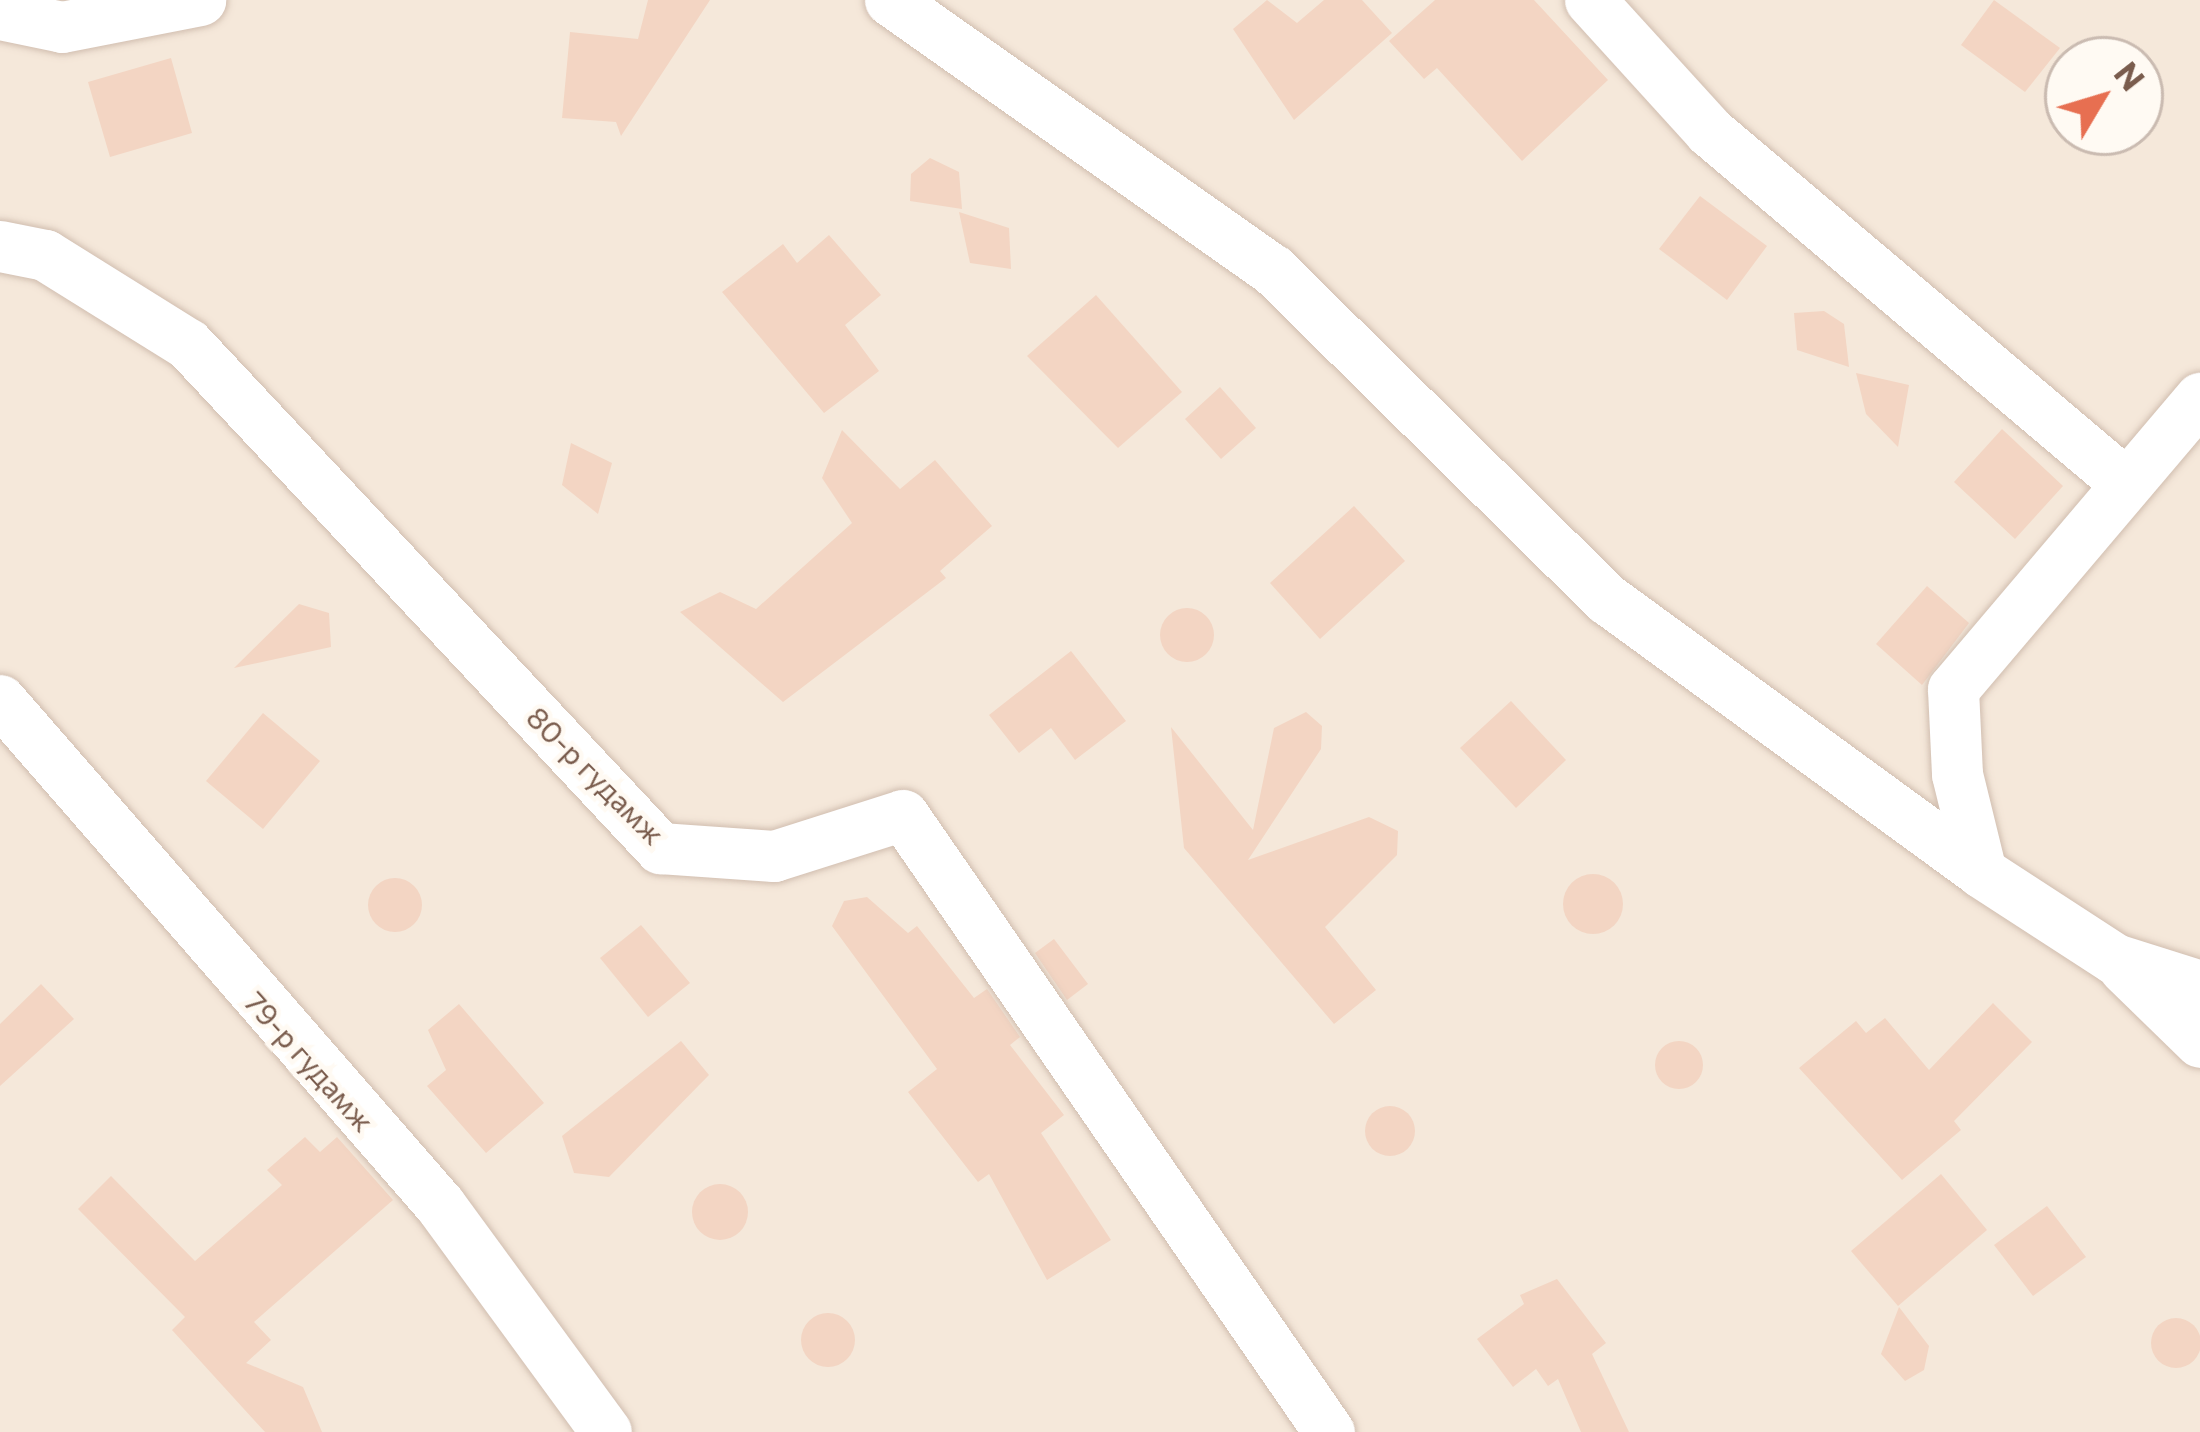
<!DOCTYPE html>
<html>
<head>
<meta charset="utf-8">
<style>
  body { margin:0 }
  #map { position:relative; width:2200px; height:1432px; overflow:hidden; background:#fdf6ec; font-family:Commissioner,sans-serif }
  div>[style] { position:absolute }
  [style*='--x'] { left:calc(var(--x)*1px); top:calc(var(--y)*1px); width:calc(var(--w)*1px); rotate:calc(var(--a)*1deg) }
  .residential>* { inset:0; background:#f5e8da }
  .building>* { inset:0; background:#f3d5c3 }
  .round { border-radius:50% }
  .roads { filter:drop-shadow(0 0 3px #d1beb0) drop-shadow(0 0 3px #d1beb0) }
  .minor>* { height:51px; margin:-25.5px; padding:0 25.5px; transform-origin:25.5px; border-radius:25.5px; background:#fff }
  span { translate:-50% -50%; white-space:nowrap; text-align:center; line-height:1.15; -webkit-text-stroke:9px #fffaf3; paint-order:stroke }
  .street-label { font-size:30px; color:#7a5c4d }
  .north { position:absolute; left:2044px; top:36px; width:120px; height:120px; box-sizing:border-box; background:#fffaf3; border:3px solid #cabbb1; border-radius:50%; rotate:52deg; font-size:33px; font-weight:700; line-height:48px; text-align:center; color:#7a5c4d }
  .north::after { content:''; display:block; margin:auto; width:42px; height:54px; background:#e76f51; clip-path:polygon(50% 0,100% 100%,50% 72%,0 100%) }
</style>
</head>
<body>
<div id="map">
  <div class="residential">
    <i style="clip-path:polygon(evenodd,0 0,2200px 0,2200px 1432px,0 1432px,0 0,2068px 60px,2140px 60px,2140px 132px,2068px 132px,2068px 60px)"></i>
  </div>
  <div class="building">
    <i style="clip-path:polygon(648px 0,710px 0,621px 136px,616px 122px,562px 118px,570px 32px,638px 39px)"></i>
    <i style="clip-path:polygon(1267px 0,1297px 23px,1324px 0,1362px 0,1392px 33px,1294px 120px,1233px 29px)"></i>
    <i style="clip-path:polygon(1435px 0,1534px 0,1608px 80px,1522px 161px,1437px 68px,1424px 79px,1389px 41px)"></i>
    <i style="clip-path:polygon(1994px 0,2060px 48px,2025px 92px,1961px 45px)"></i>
    <i style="clip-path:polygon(171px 58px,192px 133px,110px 157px,88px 82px)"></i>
    <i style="clip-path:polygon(930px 158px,959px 172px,962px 209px,910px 201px,911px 174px)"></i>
    <i style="clip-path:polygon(1700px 196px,1767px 246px,1727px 300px,1659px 249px)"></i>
    <i style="clip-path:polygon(959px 212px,1009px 228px,1011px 269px,970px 263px)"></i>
    <i style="clip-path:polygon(829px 235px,881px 295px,845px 325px,879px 371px,824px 413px,722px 292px,783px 244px,797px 263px)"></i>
    <i style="clip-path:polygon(1096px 295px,1182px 392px,1118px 448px,1027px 356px)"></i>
    <i style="clip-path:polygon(1824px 311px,1844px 324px,1849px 367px,1797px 350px,1794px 313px)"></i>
    <i style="clip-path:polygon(1856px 373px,1909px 385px,1898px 447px,1866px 414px)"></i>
    <i style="clip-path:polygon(1220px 387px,1256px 428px,1221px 459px,1185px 419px)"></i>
    <i style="clip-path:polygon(2002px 429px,2063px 486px,2015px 539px,1954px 482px)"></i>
    <i style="clip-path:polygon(842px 430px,900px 489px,935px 460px,992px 526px,940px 571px,946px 578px,783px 702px,680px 612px,720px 592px,756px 609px,852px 523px,822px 478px)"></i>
    <i style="clip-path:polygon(571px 443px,612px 463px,598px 514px,562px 485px)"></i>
    <i style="clip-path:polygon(1354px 506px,1405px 561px,1320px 639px,1270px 583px)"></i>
    <i style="clip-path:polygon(1927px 586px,1969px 623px,1922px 685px,1876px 644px)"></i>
    <i style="clip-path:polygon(299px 604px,329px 613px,331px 647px,234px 668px)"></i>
    <i class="round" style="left:1160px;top:608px;width:54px;height:54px"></i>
    <i style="clip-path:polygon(1071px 651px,1126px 721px,1075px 760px,1051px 728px,1019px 753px,989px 715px)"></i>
    <i style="clip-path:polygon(1511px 701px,1566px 760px,1516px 808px,1460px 748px)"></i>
    <i style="clip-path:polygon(1306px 712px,1322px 726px,1321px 749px,1248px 860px,1369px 817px,1398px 831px,1397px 855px,1325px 927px,1376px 990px,1334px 1024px,1184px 848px,1171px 727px,1253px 830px,1274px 728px)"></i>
    <i style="clip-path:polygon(263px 713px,320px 761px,263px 829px,206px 781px)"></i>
    <i class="round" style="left:1563px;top:874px;width:60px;height:60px"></i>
    <i class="round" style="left:368px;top:878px;width:54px;height:54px"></i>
    <i style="clip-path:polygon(867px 897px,908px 933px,917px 926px,974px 998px,987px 989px,1020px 1037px,1010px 1045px,1064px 1115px,1041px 1133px,1111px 1240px,1047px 1280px,989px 1174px,978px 1182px,908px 1092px,937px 1069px,832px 926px,844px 901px)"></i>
    <i style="clip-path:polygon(641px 925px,690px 983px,648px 1017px,600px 958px)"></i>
    <i style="clip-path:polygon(1054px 939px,1088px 984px,1067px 1000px,1035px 953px)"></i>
    <i style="clip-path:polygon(41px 984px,74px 1019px,0 1086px,0 1024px)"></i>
    <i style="clip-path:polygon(1993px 1003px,2032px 1042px,1954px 1121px,1961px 1130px,1902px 1180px,1799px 1068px,1856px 1021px,1866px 1033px,1885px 1018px,1929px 1070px)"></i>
    <i style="clip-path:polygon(459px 1004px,544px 1103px,486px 1153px,427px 1086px,446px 1070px,428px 1030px)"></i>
    <i class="round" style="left:1655px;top:1041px;width:48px;height:48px"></i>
    <i style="clip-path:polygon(681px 1041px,709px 1075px,609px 1177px,574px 1173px,562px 1136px)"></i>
    <i class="round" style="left:1365px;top:1106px;width:50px;height:50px"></i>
    <i style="clip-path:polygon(305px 1137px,320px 1152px,337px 1137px,393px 1200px,254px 1322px,271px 1340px,246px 1363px,303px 1387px,322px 1432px,265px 1432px,172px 1330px,185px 1317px,78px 1209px,111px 1176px,195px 1261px,282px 1185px,267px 1170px)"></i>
    <i style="clip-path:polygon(1941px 1174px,1987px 1230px,1898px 1306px,1851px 1251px)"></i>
    <i class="round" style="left:692px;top:1184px;width:56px;height:56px"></i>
    <i style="clip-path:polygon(2047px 1206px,2086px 1257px,2033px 1296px,1994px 1245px)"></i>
    <i style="clip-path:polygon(1557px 1279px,1606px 1343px,1592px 1354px,1629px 1432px,1581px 1432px,1558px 1379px,1548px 1386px,1536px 1369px,1513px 1387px,1477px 1339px,1524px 1304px,1520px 1295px)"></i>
    <i style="clip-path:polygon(1899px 1307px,1929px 1346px,1924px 1370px,1905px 1381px,1881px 1354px)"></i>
    <i class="round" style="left:801px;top:1313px;width:54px;height:54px"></i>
    <i class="round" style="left:2151px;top:1318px;width:50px;height:50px"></i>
  </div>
  <div class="roads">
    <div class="minor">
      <i style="--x:890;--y:0;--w:467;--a:35.2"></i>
      <i style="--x:1272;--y:269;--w:470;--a:44.6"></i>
      <i style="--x:1607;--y:599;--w:463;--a:36.1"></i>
      <i style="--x:1981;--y:872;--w:160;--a:33"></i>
      <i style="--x:2115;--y:959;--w:89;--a:17.6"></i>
      <i style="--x:1590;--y:0;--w:177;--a:47.7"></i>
      <i style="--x:1709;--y:131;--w:544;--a:40.22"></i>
      <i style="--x:0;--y:14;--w:63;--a:11.8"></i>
      <i style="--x:62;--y:27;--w:141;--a:-11.1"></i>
      <i style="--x:0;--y:246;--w:46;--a:11.3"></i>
      <i style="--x:45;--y:255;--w:168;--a:31.9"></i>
      <i style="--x:188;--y:344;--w:691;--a:46.88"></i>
      <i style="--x:660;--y:848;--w:114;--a:4"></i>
      <i style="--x:774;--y:856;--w:135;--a:-17.6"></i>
      <i style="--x:903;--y:815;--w:750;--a:55.38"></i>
      <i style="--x:0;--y:700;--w:670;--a:48.93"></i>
      <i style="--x:440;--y:1205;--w:281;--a:53.8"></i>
      <i style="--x:1981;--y:872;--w:101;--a:-103.8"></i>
      <i style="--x:1957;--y:774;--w:85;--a:-92.7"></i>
      <i style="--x:1953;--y:689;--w:382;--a:-49.7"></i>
      <i style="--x:2124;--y:968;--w:106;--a:44.2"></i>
    </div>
  </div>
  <div class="street-label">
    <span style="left:596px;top:775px;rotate:45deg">80-р гудамж</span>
    <span style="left:310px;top:1061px;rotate:48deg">79-р гудамж</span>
  </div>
  <div class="north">N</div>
</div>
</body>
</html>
